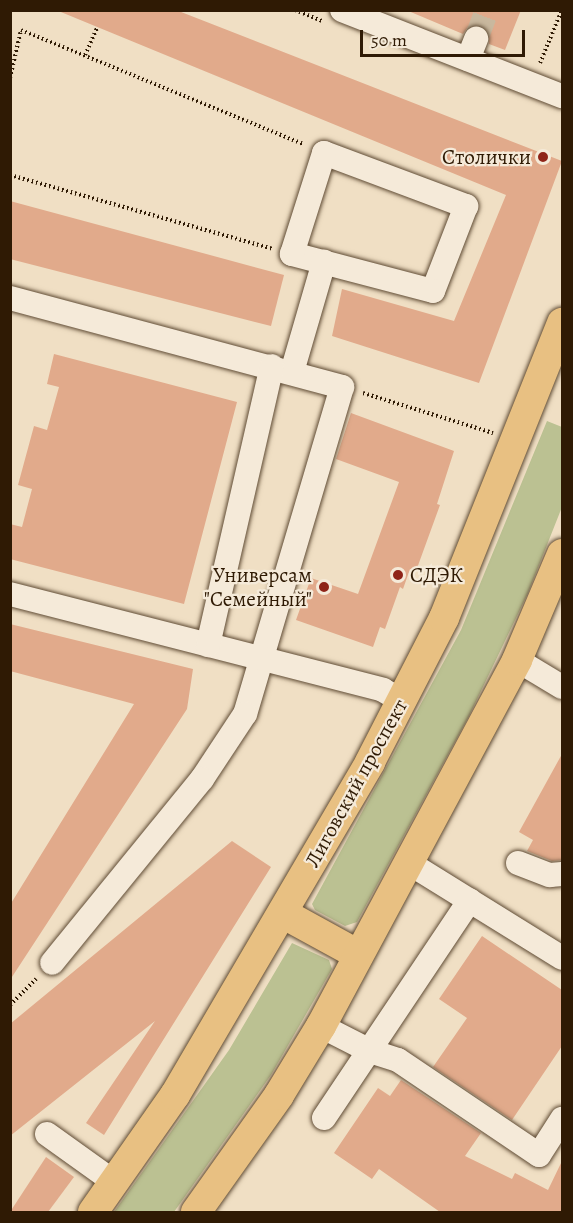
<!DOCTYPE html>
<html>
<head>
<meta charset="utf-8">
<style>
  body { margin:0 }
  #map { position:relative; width:573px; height:1223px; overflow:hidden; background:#f0dfc4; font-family:Alegreya,serif }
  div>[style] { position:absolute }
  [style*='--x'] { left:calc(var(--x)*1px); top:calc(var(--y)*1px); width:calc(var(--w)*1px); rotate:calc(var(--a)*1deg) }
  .green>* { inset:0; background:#bbc192 }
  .building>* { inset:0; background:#e1aa8b }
  .minor-tunnel>* { height:24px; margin-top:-12px; transform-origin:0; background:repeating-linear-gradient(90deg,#c9b89e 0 24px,transparent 0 36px) }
  .path>* { height:4px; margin-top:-2px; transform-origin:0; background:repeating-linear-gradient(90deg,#2f1a04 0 1.5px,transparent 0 4.5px) }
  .roads { filter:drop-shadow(0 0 2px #5f4b34) drop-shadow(0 0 2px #5f4b34) }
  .minor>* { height:24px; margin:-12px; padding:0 12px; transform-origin:12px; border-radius:12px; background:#f5ead9 }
  .major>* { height:30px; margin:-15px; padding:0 15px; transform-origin:15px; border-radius:15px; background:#e8c082 }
  .dots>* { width:16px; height:16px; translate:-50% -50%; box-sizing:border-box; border:3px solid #f5ead9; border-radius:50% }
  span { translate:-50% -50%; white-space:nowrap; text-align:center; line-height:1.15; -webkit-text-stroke:4.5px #f5ead9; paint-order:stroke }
  .poi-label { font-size:21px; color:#2f1a04 }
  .right { translate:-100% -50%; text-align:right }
  .left { translate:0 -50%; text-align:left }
  .street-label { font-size:21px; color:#2f1a04 }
  .frame { position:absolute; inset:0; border:12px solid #2f1a04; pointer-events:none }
  .scale { position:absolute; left:360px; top:30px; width:165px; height:27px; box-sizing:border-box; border:3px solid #2f1a04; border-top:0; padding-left:8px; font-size:18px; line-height:21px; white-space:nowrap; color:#2f1a04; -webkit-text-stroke:4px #f5ead9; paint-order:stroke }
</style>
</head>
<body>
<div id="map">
  <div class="green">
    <i style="clip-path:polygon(547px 421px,562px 427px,562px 507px,528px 593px,469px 716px,357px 922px,345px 926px,315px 910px,312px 904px,461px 630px)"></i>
    <i style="clip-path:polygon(292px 943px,329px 960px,332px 969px,271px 1075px,174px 1212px,114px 1212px,229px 1050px)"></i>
  </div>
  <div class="building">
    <i style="clip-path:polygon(56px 10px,176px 10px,562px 161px,479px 383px,332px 336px,342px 289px,454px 321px,506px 195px)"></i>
    <i style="clip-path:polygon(406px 10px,521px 10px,505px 50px,489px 44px,488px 31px,481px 26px,468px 27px,463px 34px)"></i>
    <i style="clip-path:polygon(10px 201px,284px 275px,271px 326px,10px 259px)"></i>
    <i style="clip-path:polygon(54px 354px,237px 402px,184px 604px,10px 559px,10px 524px,22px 527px,32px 489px,18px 485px,34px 426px,47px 430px,59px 387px,47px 384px)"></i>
    <i style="clip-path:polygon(351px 413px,454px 451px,437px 504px,440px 505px,416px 571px,410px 569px,403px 589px,400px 587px,385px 629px,380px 627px,373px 647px,296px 620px,311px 578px,358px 594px,399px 482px,336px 459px)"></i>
    <i style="clip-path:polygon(10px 624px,193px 669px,187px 709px,10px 980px,10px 905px,134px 704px,10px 671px)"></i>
    <i style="clip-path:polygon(562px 754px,562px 860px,552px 861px,527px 851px,533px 840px,519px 832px)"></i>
    <i style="clip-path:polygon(232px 841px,271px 867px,104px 1135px,86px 1123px,155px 1021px,10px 1136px,10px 1024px)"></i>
    <i style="clip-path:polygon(482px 936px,562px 990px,562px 1046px,512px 1120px,433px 1067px,467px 1018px,439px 999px)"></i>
    <i style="clip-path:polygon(401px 1080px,481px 1133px,465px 1156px,512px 1179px,515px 1173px,548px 1190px,562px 1161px,562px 1212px,440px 1212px,379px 1169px,372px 1179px,334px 1153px,378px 1088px,390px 1096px)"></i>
    <i style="clip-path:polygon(46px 1157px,74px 1177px,48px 1212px,10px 1212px)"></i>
  </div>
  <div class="minor-tunnel">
    <i style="--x:476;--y:39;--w:31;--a:-69"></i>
  </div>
  <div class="path">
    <i style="--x:295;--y:10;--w:29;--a:22"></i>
    <i style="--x:85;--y:55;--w:30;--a:-66"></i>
    <i style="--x:540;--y:63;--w:57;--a:-67.5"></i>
    <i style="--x:10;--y:78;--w:49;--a:-77.1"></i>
    <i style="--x:21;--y:30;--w:304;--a:22"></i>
    <i style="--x:10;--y:175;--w:273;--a:15.7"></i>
    <i style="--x:363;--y:393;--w:136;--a:17.1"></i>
    <i style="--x:10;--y:1005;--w:37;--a:-45"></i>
  </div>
  <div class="roads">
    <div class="minor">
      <i style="--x:342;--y:10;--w:236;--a:21.4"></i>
      <i style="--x:468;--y:59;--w:22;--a:-68"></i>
      <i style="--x:324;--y:153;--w:152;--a:20.5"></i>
      <i style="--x:466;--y:206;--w:91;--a:111.2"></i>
      <i style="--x:433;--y:291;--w:146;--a:-165.3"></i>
      <i style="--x:292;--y:254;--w:106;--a:-72.4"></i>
      <i style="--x:10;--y:298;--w:344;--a:15"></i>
      <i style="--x:342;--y:387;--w:341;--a:106.5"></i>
      <i style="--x:245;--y:714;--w:78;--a:123.5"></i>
      <i style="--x:202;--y:779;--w:237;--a:129.2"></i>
      <i style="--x:292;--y:372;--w:115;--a:-73.8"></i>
      <i style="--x:10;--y:594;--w:385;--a:14.4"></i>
      <i style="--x:383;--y:690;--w:22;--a:30"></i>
      <i style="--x:208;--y:645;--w:286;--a:-77.1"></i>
      <i style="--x:517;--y:660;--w:52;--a:31"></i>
      <i style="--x:409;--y:863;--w:180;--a:31.8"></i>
      <i style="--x:518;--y:863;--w:34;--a:21"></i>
      <i style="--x:550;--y:875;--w:12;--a:-5"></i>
      <i style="--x:321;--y:1026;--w:55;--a:27"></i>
      <i style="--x:370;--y:1051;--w:29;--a:18"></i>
      <i style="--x:398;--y:1060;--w:170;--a:34"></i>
      <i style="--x:539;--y:1155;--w:43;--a:-57.4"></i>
      <i style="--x:324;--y:1118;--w:262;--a:-56.2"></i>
      <i style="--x:47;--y:1134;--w:82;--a:35.6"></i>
    </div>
    <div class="major">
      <i style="--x:284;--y:914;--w:85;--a:28.7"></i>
      <i style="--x:93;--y:1212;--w:143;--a:-55"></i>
      <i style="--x:175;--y:1095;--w:386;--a:-59.6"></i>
      <i style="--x:370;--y:762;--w:162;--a:-62.8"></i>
      <i style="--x:444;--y:618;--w:318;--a:-68.2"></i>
      <i style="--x:196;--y:1212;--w:143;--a:-54.6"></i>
      <i style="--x:279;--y:1095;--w:81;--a:-58.7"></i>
      <i style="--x:321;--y:1026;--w:415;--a:-61.8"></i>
      <i style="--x:517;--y:660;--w:115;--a:-67"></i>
    </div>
  </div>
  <div class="dots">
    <i style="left:543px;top:157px;background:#8f2418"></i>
    <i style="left:398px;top:575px;background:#8f2418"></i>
    <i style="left:324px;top:587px;background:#8f2418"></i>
  </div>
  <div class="poi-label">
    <span class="right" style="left:531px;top:157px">Столички</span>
    <span class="right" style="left:312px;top:587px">Универсам<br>"Семейный"</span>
    <span class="left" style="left:410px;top:575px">СДЭК</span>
  </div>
  <div class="street-label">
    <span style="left:356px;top:783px;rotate:-61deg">Лиговский проспект</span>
  </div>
  <div class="frame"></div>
  <div class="scale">50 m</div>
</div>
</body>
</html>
